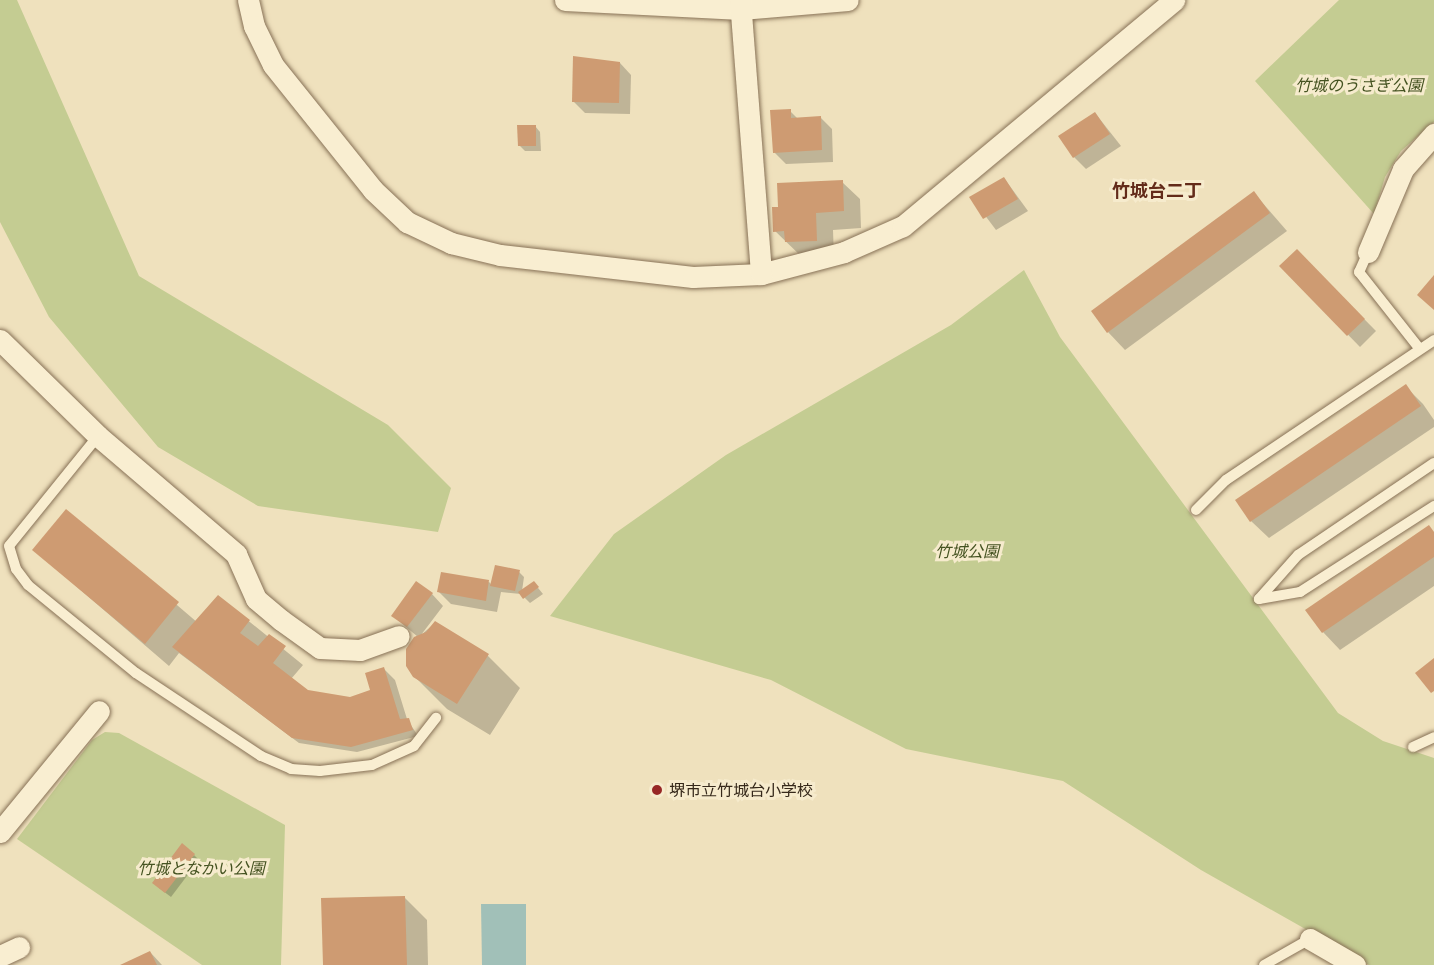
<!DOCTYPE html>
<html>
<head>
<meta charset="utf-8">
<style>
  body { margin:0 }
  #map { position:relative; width:1434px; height:965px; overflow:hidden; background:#efe1bd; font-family:"Noto Serif","Noto Sans JP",serif }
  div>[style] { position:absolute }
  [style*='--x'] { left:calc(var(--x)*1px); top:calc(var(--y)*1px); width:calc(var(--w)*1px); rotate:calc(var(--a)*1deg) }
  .green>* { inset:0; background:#c4cc92 }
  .water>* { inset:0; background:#a1c0b8 }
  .shadow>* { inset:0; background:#0003 }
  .building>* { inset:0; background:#ce9b72 }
  .roads { filter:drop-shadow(0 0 2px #877156) drop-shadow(0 0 2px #877156) }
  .lane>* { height:10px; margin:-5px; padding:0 5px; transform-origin:5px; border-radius:5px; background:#f9eed1 }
  .street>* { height:21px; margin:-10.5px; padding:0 10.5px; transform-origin:10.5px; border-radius:10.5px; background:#f9eed1 }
  .dots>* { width:16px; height:16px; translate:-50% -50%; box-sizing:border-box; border:3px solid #f6ebcd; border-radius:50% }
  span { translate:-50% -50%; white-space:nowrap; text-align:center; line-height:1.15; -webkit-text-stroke:6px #f6ebcd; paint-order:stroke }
  .park-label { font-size:16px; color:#455321; font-style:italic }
  .poi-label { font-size:16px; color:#36291b }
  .left { translate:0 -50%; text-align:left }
  .neighbourhood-label { font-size:18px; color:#632b1a; font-weight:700 }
</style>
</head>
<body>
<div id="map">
  <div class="green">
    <i style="clip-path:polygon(0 0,17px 0,139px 276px,388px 425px,451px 488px,438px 532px,258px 506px,158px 447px,49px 317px,0 222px)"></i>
    <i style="clip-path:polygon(1339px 0,1434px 0,1434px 122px,1401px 151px,1385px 177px,1374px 214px,1255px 81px)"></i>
    <i style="clip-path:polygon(1024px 270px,1060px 337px,1338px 713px,1383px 741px,1434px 758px,1434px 965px,1369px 965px,1201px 870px,1063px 781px,906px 749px,771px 680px,550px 616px,614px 534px,726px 455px,951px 325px)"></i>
    <i style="clip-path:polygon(105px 732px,119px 733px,285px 825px,281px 965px,202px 965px,17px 839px,92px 740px)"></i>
  </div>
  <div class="water">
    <i style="clip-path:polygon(481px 904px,526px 904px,526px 965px,482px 965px)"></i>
  </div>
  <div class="shadow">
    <i style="clip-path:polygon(620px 63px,631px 75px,630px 114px,585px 113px,573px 101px)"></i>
    <i style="clip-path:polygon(790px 111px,798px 119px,820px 117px,832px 129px,833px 162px,786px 164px,774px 152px)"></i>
    <i style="clip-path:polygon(1095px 113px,1121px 146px,1086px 169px,1074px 157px)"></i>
    <i style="clip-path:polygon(535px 126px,540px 132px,541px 151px,525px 151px,519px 145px)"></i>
    <i style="clip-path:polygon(1004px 178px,1028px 211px,996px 230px,972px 198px)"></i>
    <i style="clip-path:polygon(842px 182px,860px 199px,861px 228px,833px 230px,834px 258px,804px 259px,775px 231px,780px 208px)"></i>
    <i style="clip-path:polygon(1254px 193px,1287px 231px,1125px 350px,1108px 332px)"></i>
    <i style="clip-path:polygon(1297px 251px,1376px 331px,1360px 347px,1281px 266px)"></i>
    <i style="clip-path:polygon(1405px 386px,1423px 404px,1434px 420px,1434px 427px,1269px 538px,1251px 521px)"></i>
    <i style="clip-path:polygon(67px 511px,198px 623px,219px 597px,303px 665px,291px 679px,307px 691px,350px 699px,372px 691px,383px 668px,395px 680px,407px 719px,418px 736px,357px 752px,299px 743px,179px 653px,169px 666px,34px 550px)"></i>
    <i style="clip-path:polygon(1434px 532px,1434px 586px,1340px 650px,1323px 632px)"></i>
    <i style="clip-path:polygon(519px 572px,524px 577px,522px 591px,534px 583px,543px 594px,530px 603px,521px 594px,501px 592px,497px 612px,451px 604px,439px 592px,489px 582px,492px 585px)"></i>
    <i style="clip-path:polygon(432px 594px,443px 606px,421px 635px,435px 623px,488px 656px,520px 688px,490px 735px,447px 709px,414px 676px,418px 637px,393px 616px)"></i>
    <i style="clip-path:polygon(194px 855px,199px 860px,171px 897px,159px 888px)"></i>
    <i style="clip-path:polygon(404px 897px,427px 920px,428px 965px,324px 965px)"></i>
    <i style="clip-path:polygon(150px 952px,162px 965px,123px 965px)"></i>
  </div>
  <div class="building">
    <i style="clip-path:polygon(573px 56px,620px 62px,619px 103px,572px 102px)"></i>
    <i style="clip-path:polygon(791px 109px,791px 118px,821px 116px,822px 150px,773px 153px,770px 110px)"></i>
    <i style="clip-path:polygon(1095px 112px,1110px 134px,1073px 158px,1058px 136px)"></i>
    <i style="clip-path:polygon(517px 125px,536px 125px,536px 146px,518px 146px)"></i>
    <i style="clip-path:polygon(1004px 177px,1018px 199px,983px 219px,969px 197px)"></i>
    <i style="clip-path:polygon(843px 180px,844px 211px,816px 213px,817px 241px,785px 242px,784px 231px,773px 232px,772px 207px,778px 207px,777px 183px)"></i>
    <i style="clip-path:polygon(1254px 191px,1270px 213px,1107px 333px,1091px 311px)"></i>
    <i style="clip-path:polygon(1297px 249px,1365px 319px,1347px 336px,1279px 266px)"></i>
    <i style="clip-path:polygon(1434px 275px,1434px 310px,1417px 295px)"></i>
    <i style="clip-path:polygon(1406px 384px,1421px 406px,1250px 522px,1235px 500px)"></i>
    <i style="clip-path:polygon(66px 509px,179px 602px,145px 644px,32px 550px)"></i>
    <i style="clip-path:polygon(1429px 525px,1434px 532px,1434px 557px,1322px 633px,1305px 610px)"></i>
    <i style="clip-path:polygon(495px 565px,520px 570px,515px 591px,490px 586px)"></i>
    <i style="clip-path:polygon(441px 572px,489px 580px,486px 601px,437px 592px)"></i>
    <i style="clip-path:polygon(416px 581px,433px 593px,407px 627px,391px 616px)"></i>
    <i style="clip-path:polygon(534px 581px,539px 587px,523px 599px,518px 592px)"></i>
    <i style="clip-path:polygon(218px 595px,250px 620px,240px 633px,258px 646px,269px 634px,286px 646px,273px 663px,308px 690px,350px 697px,370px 690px,365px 673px,384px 667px,400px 719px,409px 718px,413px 730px,351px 747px,292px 738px,172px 647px)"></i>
    <i style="clip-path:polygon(435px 621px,489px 654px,457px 704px,413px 677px,406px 666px,406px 649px,414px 637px,426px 632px)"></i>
    <i style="clip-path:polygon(1434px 658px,1434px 691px,1431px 693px,1415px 673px)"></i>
    <i style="clip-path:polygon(182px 843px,195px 854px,165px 893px,152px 883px)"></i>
    <i style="clip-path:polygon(405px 896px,407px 965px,323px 965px,321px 898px)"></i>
    <i style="clip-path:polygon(150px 951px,157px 965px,120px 965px)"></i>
  </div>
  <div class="roads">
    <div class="lane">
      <i style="--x:1368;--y:252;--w:22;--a:114"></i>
      <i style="--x:1359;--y:272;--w:97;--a:51.7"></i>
      <i style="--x:98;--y:436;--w:141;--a:129"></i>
      <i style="--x:9;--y:546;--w:24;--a:73"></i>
      <i style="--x:16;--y:569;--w:20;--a:53"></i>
      <i style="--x:28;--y:585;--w:139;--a:39.2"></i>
      <i style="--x:136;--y:673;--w:150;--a:33.6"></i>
      <i style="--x:261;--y:756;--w:33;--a:23"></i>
      <i style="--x:291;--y:769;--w:29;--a:4"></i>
      <i style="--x:320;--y:771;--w:52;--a:-6.6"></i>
      <i style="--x:372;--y:765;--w:46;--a:-24.3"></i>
      <i style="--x:414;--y:746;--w:36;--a:-52"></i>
      <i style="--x:1434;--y:463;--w:164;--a:145.9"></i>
      <i style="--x:1298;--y:555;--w:59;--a:131.6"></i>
      <i style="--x:1259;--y:599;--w:42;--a:-9.7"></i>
      <i style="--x:1300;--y:592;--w:159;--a:-32.7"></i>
      <i style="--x:1196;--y:510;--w:42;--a:-45"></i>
      <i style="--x:1226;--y:480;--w:251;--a:-33.9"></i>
      <i style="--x:1413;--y:747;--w:23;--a:-25"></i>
      <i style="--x:1264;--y:965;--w:53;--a:-29.5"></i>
    </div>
    <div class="street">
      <i style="--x:248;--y:0;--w:27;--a:77"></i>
      <i style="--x:254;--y:26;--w:43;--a:64"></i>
      <i style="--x:273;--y:65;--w:160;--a:51.3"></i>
      <i style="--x:373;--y:190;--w:47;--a:43.3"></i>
      <i style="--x:407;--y:222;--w:49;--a:25.5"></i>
      <i style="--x:451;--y:243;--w:50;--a:13.8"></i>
      <i style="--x:500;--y:255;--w:194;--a:6.5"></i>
      <i style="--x:693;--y:277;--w:68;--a:-2.5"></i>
      <i style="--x:761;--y:274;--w:86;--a:-14.8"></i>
      <i style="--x:844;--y:252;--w:64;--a:-23.8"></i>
      <i style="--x:903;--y:226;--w:353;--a:-39.8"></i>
      <i style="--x:565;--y:0;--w:176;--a:2.9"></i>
      <i style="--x:741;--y:9;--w:107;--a:-4.8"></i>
      <i style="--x:740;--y:0;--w:275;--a:85.6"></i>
      <i style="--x:1368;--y:252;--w:90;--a:-67.1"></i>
      <i style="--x:1403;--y:169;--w:47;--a:-48.5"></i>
      <i style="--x:0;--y:340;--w:137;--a:44.4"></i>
      <i style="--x:98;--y:436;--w:182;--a:40.5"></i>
      <i style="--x:236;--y:554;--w:49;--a:66"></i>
      <i style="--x:256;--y:599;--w:33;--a:40"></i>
      <i style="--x:281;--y:620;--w:48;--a:35.7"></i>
      <i style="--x:320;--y:648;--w:40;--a:2.9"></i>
      <i style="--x:360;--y:650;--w:41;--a:-19.7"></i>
      <i style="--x:0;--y:832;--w:156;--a:-50.7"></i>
      <i style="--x:1310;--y:939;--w:52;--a:30"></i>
      <i style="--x:0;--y:956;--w:21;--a:-25"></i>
    </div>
  </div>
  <div class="dots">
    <i style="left:657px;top:790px;background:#972725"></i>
  </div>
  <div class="park-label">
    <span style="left:1359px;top:85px">竹城のうさぎ公園</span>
    <span style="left:967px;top:551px">竹城公園</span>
    <span style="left:201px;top:868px">竹城となかい公園</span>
  </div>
  <div class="poi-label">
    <span class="left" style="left:669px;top:790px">堺市立竹城台小学校</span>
  </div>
  <div class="neighbourhood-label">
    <span style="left:1157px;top:190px">竹城台二丁</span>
  </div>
</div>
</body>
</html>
